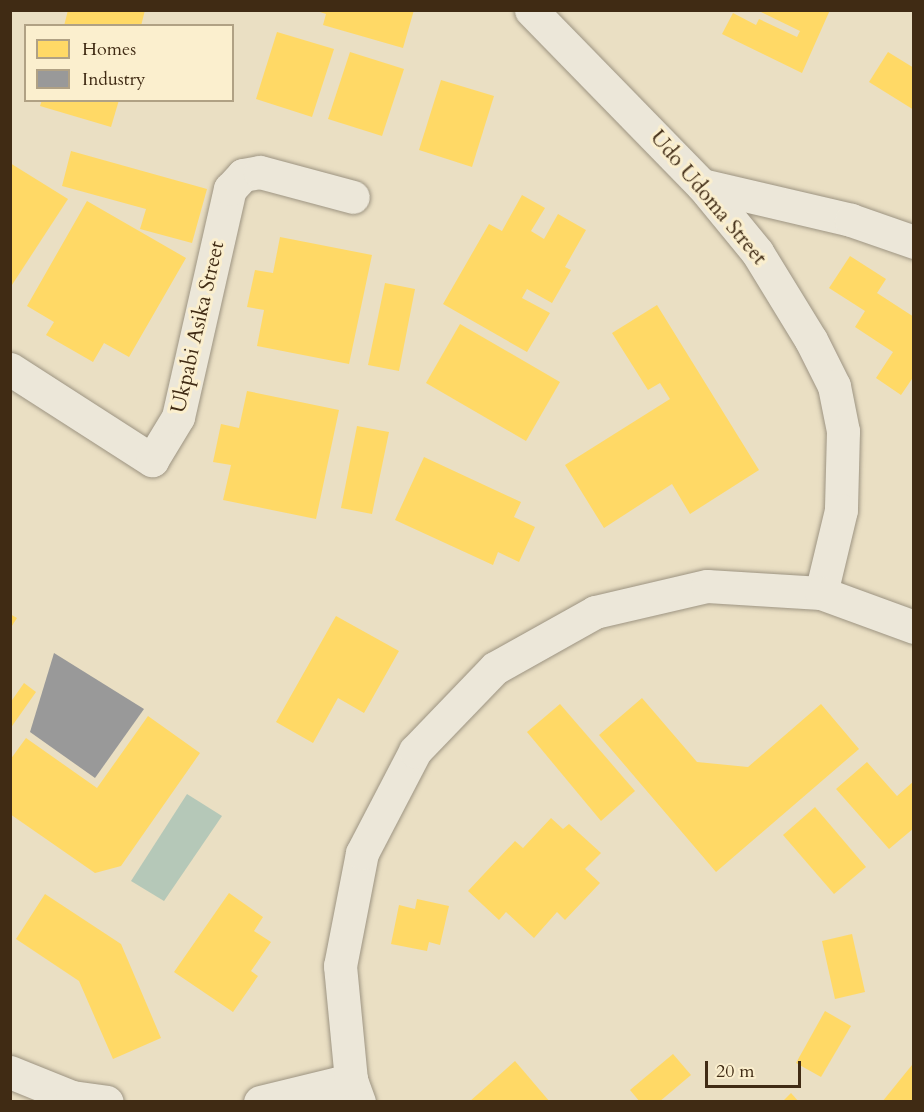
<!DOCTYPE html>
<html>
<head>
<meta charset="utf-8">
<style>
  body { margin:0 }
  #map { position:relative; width:924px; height:1112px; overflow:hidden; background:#eadfc3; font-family:Cardo,serif }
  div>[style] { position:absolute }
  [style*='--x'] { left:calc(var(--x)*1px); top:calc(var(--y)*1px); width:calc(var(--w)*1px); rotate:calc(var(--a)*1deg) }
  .water>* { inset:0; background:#b5c8b8 }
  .homes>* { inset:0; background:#ffd966 }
  .industry>* { inset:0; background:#999 }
  .roads { filter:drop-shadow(0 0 2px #9d9482) drop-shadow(0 0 2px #9d9482) }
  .minor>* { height:33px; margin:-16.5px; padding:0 16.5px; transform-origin:16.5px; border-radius:16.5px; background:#ece7d9 }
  span { translate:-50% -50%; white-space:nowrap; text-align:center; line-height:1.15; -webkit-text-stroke:6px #fbefce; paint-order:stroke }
  .street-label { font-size:21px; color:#402b14 }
  .frame { position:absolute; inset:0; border:12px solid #402b14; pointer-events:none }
  .legend { position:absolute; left:24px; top:24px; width:210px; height:78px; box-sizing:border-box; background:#fbefce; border:2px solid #b0a184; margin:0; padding:8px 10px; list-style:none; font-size:18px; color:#402b14 }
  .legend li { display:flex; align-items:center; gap:12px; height:30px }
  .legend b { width:30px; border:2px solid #b0a184 }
  .scale { position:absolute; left:705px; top:1061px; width:96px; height:27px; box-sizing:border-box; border:3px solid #402b14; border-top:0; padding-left:8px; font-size:18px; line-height:21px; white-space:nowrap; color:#402b14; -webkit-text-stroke:4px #fbefce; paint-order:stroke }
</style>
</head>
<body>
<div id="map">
  <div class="water">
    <i style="clip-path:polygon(187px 794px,222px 816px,164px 901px,131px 881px)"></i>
  </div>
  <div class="homes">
    <i style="clip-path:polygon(68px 10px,145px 10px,141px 26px,64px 26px)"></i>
    <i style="clip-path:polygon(314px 10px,414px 10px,403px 48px,323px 25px,326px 14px)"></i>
    <i style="clip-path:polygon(757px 10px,830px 10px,802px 73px,722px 34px,733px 13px,756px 25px,759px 19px,797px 37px,800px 31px)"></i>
    <i style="clip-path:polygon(277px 32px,334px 49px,312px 117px,256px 99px)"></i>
    <i style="clip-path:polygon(350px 52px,404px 69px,382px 136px,328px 119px)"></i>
    <i style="clip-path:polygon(888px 52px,914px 68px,914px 110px,869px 82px)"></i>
    <i style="clip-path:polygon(441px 80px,494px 96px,472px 167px,419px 150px)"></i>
    <i style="clip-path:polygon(42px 100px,119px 100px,111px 127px,40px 106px)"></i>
    <i style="clip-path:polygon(71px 151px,207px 189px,192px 243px,140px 229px,146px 209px,62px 186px)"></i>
    <i style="clip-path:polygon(10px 163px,68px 199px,10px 288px)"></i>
    <i style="clip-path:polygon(522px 195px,545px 208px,531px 231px,544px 239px,558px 214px,586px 230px,565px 267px,571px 270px,552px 303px,527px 289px,522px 298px,550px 313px,527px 352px,443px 304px,489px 224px,502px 231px)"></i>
    <i style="clip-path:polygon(87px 201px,186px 258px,129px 357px,104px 343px,93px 362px,46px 335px,54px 322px,27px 306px)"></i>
    <i style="clip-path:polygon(280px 237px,372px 255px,349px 364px,257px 346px,264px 310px,247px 307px,255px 270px,273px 273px)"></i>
    <i style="clip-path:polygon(850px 256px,886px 279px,877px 293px,914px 317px,914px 376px,901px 395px,876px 378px,893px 352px,855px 327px,865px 311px,829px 288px)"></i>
    <i style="clip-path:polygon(385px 283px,415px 289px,399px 371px,368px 365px)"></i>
    <i style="clip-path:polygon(657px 305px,759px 470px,690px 514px,672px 484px,604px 528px,565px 465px,670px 399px,660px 383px,648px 390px,612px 333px)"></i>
    <i style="clip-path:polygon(460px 324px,560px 382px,526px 441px,426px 383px)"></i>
    <i style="clip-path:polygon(247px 391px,339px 410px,316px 519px,223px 500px,231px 465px,213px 462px,221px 424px,239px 428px)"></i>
    <i style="clip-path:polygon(357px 426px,389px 432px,372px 514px,341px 508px)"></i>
    <i style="clip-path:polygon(424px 457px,521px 502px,514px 517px,535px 527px,519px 562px,498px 552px,493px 565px,395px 520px)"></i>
    <i style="clip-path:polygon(10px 614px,17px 618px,10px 629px)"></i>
    <i style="clip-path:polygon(336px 616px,399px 651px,364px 713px,338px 698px,313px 743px,276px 722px)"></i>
    <i style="clip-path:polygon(24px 683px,36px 692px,10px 729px,10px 703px)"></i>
    <i style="clip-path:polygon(642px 698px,697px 762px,748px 767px,821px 704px,859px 749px,716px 872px,599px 735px)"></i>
    <i style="clip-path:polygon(560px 704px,635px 791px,601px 821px,527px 732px)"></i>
    <i style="clip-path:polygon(148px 716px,200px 753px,121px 866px,95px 873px,10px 814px,10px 760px,26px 738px,97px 788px)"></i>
    <i style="clip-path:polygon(867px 762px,897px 796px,914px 781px,914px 828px,889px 849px,836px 789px)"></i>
    <i style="clip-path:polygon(815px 807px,866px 867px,834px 894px,783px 835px)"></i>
    <i style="clip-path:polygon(551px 818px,563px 829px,569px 824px,601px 853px,585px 869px,600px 883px,565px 920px,557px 912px,534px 938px,506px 912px,499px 920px,468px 891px,515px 841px,523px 848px)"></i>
    <i style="clip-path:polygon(229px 893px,263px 917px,254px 931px,271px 942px,251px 971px,258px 976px,233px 1012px,174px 972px)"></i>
    <i style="clip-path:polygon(45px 894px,121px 944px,161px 1038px,113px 1059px,79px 981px,16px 939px)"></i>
    <i style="clip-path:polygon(417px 899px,449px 906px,440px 945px,429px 942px,427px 951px,391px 944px,399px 905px,415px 909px)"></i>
    <i style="clip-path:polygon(852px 934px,865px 992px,835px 999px,822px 941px)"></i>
    <i style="clip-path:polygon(825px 1011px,851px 1026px,821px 1077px,796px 1063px)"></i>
    <i style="clip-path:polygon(673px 1054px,691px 1075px,659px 1102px,640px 1102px,630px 1090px)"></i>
    <i style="clip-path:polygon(515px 1061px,550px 1102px,469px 1102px)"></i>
    <i style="clip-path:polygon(912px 1065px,914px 1102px,882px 1102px)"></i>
    <i style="clip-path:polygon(791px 1093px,799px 1102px,782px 1102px)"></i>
  </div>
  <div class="industry">
    <i style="clip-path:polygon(54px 653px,144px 709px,95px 778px,30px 732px)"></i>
  </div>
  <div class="roads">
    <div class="minor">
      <i style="--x:531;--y:10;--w:245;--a:45.7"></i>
      <i style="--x:702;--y:185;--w:87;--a:50.6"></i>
      <i style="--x:757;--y:252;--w:103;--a:58.5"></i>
      <i style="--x:811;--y:340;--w:51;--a:63.4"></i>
      <i style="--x:834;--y:386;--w:46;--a:78.7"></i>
      <i style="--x:843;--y:431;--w:79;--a:91.5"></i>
      <i style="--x:841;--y:510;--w:85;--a:103.5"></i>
      <i style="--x:702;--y:185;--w:153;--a:13.2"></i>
      <i style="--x:851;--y:220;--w:67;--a:19.2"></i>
      <i style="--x:10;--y:369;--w:169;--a:32.7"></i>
      <i style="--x:152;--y:460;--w:50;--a:-58.8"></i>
      <i style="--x:178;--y:417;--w:234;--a:-77.2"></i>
      <i style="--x:230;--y:189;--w:19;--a:-47"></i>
      <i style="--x:243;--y:175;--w:17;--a:-10"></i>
      <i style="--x:260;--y:172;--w:96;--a:15"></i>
      <i style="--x:10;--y:1072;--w:67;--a:22"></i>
      <i style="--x:72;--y:1097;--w:35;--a:8"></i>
      <i style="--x:260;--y:1102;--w:94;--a:-13.6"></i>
      <i style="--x:359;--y:1102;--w:23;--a:-110"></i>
      <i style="--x:351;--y:1080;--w:115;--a:-95.5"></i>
      <i style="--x:340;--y:966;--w:115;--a:-79"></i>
      <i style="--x:362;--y:853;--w:115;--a:-62.5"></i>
      <i style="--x:415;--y:751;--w:115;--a:-46.1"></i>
      <i style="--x:495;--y:668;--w:115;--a:-29.2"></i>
      <i style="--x:595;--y:612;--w:115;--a:-13.1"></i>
      <i style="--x:707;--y:586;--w:114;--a:3.5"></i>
      <i style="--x:821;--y:593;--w:99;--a:20.1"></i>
    </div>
  </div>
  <div class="street-label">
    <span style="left:708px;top:198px;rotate:50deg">Udo Udoma Street</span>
    <span style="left:198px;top:327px;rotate:-77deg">Ukpabi Asika Street</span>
  </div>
  <div class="frame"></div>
  <ul class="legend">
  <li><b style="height:16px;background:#ffd966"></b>Homes</li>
  <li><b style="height:16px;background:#999"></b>Industry</li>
  </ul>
  <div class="scale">20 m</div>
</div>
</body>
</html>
